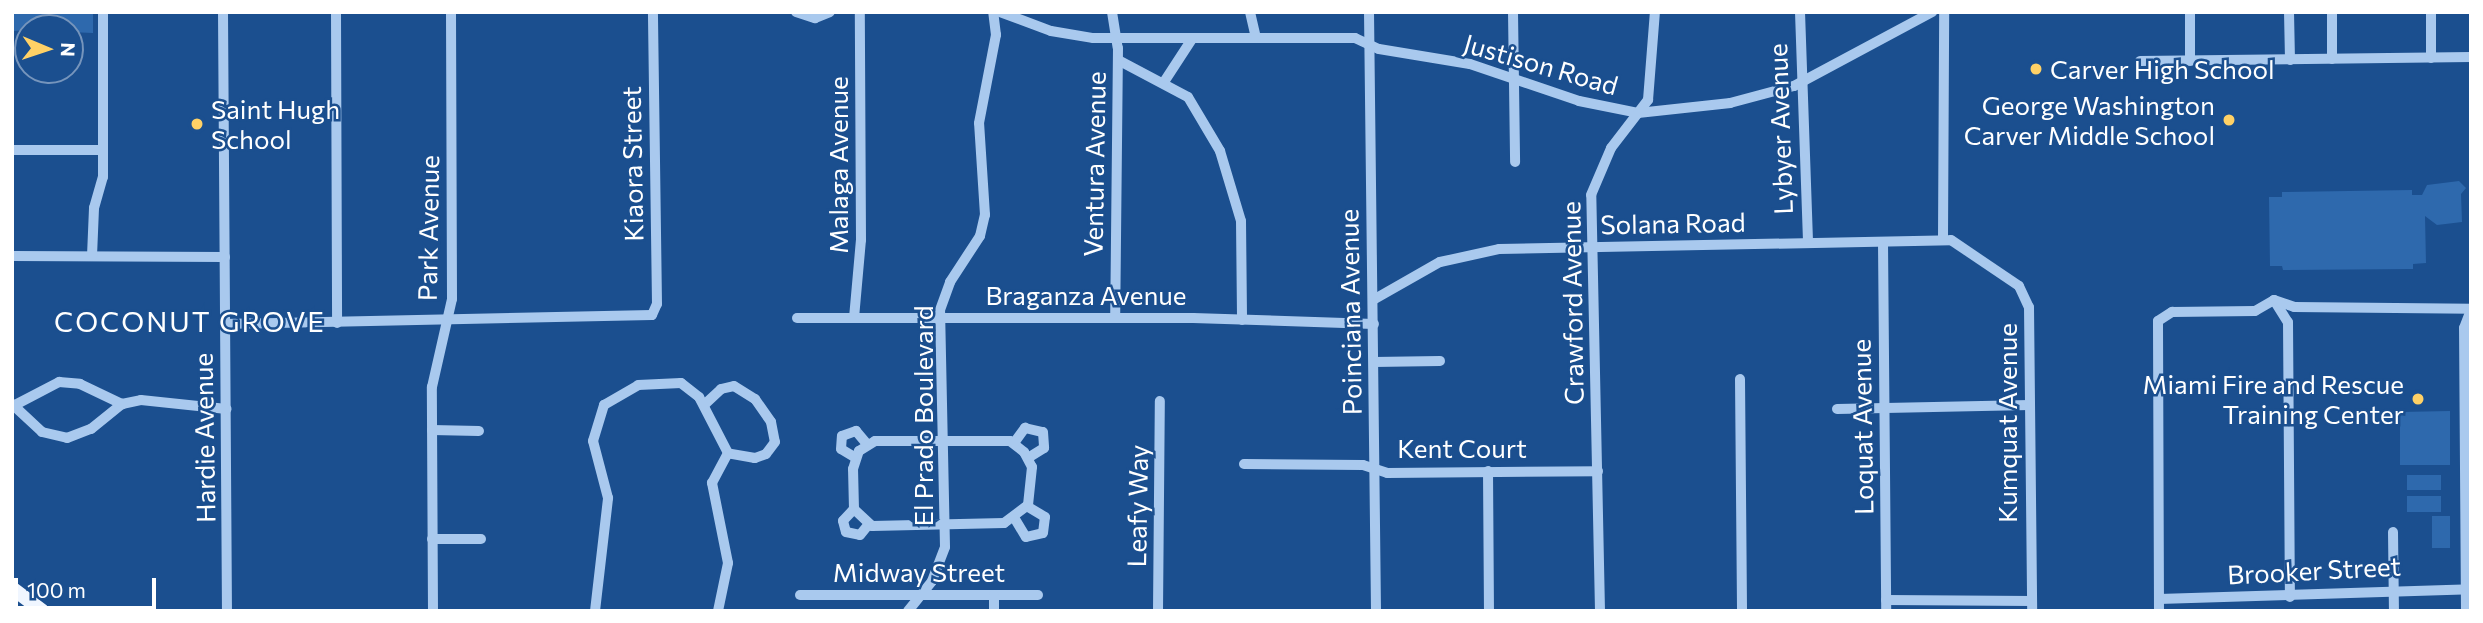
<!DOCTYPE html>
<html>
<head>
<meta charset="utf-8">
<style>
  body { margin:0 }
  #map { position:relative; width:2483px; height:623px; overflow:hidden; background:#1b4f8f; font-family:Commissioner,sans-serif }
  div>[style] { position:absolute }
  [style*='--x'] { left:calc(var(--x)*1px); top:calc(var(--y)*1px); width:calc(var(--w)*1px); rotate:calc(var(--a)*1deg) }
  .green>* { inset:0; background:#2e69ad }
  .minor>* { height:10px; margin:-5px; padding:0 5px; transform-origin:5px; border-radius:5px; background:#a9c9ee }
  .major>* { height:14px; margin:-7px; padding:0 7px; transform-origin:7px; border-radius:7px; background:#f0f6ff }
  .dots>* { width:19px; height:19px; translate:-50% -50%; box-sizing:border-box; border:4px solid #1b4f8f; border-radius:50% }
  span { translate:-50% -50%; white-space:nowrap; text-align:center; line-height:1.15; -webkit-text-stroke:5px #1b4f8f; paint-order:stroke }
  .street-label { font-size:26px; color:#fff }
  .poi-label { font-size:26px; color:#fff }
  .left { translate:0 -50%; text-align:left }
  .right { translate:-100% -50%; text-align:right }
  .neighbourhood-label { font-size:28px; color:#fff; letter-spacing:2px }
  .frame { position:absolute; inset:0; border:14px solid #fff; pointer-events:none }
  .north { position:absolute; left:14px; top:14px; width:70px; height:70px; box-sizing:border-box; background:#1b4f8f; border:2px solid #7695bc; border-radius:50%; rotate:92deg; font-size:19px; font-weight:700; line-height:28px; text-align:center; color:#fff }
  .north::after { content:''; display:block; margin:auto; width:24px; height:32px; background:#ffd166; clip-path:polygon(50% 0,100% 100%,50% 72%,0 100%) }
  .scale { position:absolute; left:14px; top:578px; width:142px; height:32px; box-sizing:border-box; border:4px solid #fff; border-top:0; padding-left:9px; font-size:21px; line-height:24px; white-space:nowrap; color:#fff; -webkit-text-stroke:5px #1b4f8f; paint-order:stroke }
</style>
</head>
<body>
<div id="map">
  <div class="green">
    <i style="clip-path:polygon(12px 12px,93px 12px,93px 33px,70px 32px,70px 28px,12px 31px)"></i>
    <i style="clip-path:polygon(2459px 181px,2466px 188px,2461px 194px,2462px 222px,2437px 225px,2425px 216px,2426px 263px,2413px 264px,2413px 269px,2283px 270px,2282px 266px,2270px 266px,2269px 197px,2282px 197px,2282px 192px,2412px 190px,2412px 195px,2422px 195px,2427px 185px)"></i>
    <i style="clip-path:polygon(2450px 411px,2450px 465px,2400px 465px,2400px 412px)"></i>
    <i style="clip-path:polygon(2407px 475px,2441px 475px,2441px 490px,2407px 490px)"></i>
    <i style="clip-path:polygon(2407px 496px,2441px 496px,2441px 512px,2407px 512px)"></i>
    <i style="clip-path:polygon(2450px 516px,2450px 548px,2432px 548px,2432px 516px)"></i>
  </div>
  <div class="minor">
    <i style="--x:223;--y:12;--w:599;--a:89.62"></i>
    <i style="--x:336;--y:12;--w:311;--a:89.8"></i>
    <i style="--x:796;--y:12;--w:20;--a:18"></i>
    <i style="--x:815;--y:18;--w:16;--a:-22"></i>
    <i style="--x:1000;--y:12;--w:54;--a:20.4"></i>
    <i style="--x:1051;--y:31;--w:43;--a:9.5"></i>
    <i style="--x:1093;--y:38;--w:262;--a:0"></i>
    <i style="--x:1355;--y:38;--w:26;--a:25"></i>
    <i style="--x:1379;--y:49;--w:92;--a:9.4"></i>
    <i style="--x:1470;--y:64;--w:115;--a:18.7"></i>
    <i style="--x:1579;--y:101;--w:60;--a:11.5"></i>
    <i style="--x:1638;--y:113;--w:93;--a:-6.2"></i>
    <i style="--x:1730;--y:103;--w:66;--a:-14.9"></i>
    <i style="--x:1794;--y:86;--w:157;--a:-28.2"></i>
    <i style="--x:1112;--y:12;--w:36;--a:81"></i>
    <i style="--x:1118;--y:48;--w:269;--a:90.6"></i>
    <i style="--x:1250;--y:12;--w:26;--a:77"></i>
    <i style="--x:1369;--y:12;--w:599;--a:89.33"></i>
    <i style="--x:1513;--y:12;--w:150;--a:89.2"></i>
    <i style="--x:1800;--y:12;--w:231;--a:88"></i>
    <i style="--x:2190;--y:12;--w:49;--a:90"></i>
    <i style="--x:2289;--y:12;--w:48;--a:88.8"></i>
    <i style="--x:2332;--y:12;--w:47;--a:90"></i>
    <i style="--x:2431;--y:12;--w:46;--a:90"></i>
    <i style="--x:1118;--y:60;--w:79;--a:27.9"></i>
    <i style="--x:1188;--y:97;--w:63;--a:59.3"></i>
    <i style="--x:1220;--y:151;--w:73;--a:73.3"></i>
    <i style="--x:1241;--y:221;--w:99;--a:89.4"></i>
    <i style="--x:2140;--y:61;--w:331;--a:-0.7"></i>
    <i style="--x:1164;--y:82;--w:51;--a:-56.9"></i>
    <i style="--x:12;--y:150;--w:91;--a:0"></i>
    <i style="--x:1943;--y:238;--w:226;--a:-89.7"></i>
    <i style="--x:1883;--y:242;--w:369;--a:89.5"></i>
    <i style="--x:12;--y:256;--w:213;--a:0.3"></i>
    <i style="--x:92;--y:256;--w:48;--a:-87.6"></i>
    <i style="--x:94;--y:208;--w:32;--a:-74"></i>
    <i style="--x:103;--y:177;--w:165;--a:-90"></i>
    <i style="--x:1373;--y:300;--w:77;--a:-29.6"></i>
    <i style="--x:1440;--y:262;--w:60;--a:-12.4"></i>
    <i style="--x:1499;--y:249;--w:452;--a:-1.1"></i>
    <i style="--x:1951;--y:240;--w:82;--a:34.1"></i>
    <i style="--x:2019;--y:286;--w:23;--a:65"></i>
    <i style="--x:2029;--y:307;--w:304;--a:89.4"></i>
    <i style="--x:2274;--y:300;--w:26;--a:58"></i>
    <i style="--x:2288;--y:322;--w:275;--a:89.6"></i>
    <i style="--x:2274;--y:300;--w:21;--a:19"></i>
    <i style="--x:2294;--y:307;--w:177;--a:0.6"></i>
    <i style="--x:797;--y:318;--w:396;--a:0"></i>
    <i style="--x:1193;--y:318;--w:181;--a:1.9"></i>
    <i style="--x:854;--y:318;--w:78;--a:-84.9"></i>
    <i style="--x:861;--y:240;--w:228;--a:-90.3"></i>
    <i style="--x:225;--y:324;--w:427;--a:-1.2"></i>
    <i style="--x:652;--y:315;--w:12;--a:-66"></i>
    <i style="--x:657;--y:304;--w:292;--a:-90.8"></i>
    <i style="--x:1374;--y:362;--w:66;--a:-0.9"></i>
    <i style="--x:1740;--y:379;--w:232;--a:89.5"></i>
    <i style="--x:12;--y:404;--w:41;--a:43"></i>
    <i style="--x:42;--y:432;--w:26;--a:13"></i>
    <i style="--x:67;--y:438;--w:26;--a:-21"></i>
    <i style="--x:91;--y:429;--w:40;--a:-39"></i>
    <i style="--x:122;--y:404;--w:19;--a:-12"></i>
    <i style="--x:141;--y:400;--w:86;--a:6"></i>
    <i style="--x:15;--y:405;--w:50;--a:-27.6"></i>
    <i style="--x:59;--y:382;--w:21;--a:5"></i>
    <i style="--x:80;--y:384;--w:47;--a:25.5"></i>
    <i style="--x:704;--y:405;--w:23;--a:-43"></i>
    <i style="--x:721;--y:389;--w:13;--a:-13"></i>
    <i style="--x:734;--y:386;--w:25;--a:32"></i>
    <i style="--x:755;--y:399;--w:28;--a:55"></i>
    <i style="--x:771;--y:422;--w:20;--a:79"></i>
    <i style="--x:775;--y:442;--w:15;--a:127"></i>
    <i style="--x:766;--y:454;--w:12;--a:160"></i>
    <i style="--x:755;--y:458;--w:27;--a:-170"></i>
    <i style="--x:1837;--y:409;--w:193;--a:-1.2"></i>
    <i style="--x:432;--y:430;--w:47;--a:1.2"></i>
    <i style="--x:875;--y:441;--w:135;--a:0"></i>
    <i style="--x:1010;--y:441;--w:18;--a:38"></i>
    <i style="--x:1024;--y:452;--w:17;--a:62"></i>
    <i style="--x:1032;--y:467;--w:38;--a:96"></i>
    <i style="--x:1028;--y:505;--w:30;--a:143"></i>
    <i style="--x:1004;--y:523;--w:132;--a:178.7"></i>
    <i style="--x:872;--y:526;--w:25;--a:-137"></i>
    <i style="--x:854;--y:509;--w:40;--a:-91.4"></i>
    <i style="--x:853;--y:469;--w:19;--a:-72"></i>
    <i style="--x:859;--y:451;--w:19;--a:-32"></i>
    <i style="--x:1014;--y:443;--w:19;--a:-54"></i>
    <i style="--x:1025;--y:428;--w:18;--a:13"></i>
    <i style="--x:1043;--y:432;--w:16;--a:86"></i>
    <i style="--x:1044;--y:448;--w:19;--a:148"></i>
    <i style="--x:856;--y:458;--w:17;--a:-149"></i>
    <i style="--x:841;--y:449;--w:13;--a:-86"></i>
    <i style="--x:842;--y:436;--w:15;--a:-20"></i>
    <i style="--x:856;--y:431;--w:17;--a:50"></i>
    <i style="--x:1244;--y:464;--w:119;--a:0.5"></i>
    <i style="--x:1363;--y:465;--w:25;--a:18"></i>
    <i style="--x:1387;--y:473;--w:211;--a:-0.5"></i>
    <i style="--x:1488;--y:471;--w:140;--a:89.6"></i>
    <i style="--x:854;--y:509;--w:16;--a:133"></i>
    <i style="--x:843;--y:521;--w:11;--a:75"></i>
    <i style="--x:846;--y:532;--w:14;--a:12"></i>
    <i style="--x:860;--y:535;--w:14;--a:-51"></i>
    <i style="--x:1015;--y:519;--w:21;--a:59"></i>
    <i style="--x:1026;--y:537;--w:17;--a:-13"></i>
    <i style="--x:1043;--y:533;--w:16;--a:-83"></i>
    <i style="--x:1045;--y:517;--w:21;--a:-149"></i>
    <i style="--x:2393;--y:532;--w:79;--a:89.3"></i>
    <i style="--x:432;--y:539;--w:49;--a:0"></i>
    <i style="--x:800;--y:595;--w:238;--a:0"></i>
    <i style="--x:994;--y:595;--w:16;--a:90"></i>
    <i style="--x:2159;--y:599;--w:312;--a:-1.8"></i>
    <i style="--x:1886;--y:600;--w:146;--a:0.4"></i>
    <i style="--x:433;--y:611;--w:224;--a:-90.3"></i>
    <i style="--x:432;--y:387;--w:90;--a:-77.2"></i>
    <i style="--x:452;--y:299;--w:287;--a:-90.2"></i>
    <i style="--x:595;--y:611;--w:114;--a:-83.4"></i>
    <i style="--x:608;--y:498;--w:59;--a:-104.7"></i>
    <i style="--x:593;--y:441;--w:38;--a:-73"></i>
    <i style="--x:604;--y:405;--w:39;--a:-30"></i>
    <i style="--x:638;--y:385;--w:43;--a:-2.7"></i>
    <i style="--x:681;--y:383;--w:23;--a:38"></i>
    <i style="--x:699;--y:397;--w:63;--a:62.6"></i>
    <i style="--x:718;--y:611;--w:49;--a:-78.2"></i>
    <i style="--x:728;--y:563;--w:82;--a:-101.3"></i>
    <i style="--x:712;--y:483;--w:34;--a:-62"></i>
    <i style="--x:908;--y:611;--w:38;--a:-51"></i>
    <i style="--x:932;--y:581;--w:36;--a:-69"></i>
    <i style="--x:945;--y:547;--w:237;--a:-91.2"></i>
    <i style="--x:940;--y:310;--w:30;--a:-70"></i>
    <i style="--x:950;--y:282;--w:55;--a:-56.9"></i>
    <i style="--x:980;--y:236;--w:22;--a:-77"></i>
    <i style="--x:985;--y:215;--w:92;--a:-93.7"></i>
    <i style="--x:979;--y:123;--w:90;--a:-79.1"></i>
    <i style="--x:996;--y:35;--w:23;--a:-97"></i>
    <i style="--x:1158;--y:611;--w:210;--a:-89.5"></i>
    <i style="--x:1600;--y:611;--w:416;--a:-91.2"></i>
    <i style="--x:1591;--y:195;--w:51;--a:-66.9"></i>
    <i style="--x:1611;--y:148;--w:61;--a:-52.4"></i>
    <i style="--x:1648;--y:100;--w:88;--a:-85.5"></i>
    <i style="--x:2159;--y:611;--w:290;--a:-90.2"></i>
    <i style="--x:2158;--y:321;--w:17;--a:-33"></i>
    <i style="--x:2172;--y:312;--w:83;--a:-0.7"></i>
    <i style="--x:2255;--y:311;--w:22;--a:-30"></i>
    <i style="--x:2466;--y:611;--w:283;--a:-90.4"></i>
    <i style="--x:2464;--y:328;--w:19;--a:-69"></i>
  </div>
  <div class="major">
    <i style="--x:12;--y:588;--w:38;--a:37"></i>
  </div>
  <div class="dots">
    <i style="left:2036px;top:69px;background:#ffd166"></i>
    <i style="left:2229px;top:120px;background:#ffd166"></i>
    <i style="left:197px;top:124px;background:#ffd166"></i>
    <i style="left:2418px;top:399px;background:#ffd166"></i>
  </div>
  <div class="street-label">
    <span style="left:1541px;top:64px;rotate:16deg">Justison Road</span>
    <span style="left:1780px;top:129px;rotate:-92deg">Lybyer Avenue</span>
    <span style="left:632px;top:164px;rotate:-91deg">Kiaora Street</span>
    <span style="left:1094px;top:164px;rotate:-89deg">Ventura Avenue</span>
    <span style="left:838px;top:165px;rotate:-90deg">Malaga Avenue</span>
    <span style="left:1673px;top:223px;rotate:-1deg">Solana Road</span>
    <span style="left:428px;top:228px;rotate:-89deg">Park Avenue</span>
    <span style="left:1086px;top:295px">Braganza Avenue</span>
    <span style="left:1572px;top:303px;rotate:-91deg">Crawford Avenue</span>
    <span style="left:1350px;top:312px;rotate:-91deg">Poinciana Avenue</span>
    <span style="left:923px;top:416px;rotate:-90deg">El Prado Boulevard</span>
    <span style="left:2007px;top:423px;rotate:-90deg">Kumquat Avenue</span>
    <span style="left:1862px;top:427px;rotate:-91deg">Loquat Avenue</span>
    <span style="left:204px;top:438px;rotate:-91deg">Hardie Avenue</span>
    <span style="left:1462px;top:448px">Kent Court</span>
    <span style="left:1137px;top:506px;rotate:-89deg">Leafy Way</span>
    <span style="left:2314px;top:570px;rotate:-3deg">Brooker Street</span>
    <span style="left:919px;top:572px">Midway Street</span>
  </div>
  <div class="poi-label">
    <span class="left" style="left:2050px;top:69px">Carver High School</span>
    <span class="right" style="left:2215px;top:120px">George Washington<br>Carver Middle School</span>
    <span class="left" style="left:211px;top:124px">Saint Hugh<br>School</span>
    <span class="right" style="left:2404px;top:399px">Miami Fire and Rescue<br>Training Center</span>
  </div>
  <div class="neighbourhood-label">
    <span style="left:190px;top:321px">COCONUT GROVE</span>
  </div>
  <div class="frame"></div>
  <div class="north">N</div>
  <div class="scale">100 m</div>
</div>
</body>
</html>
